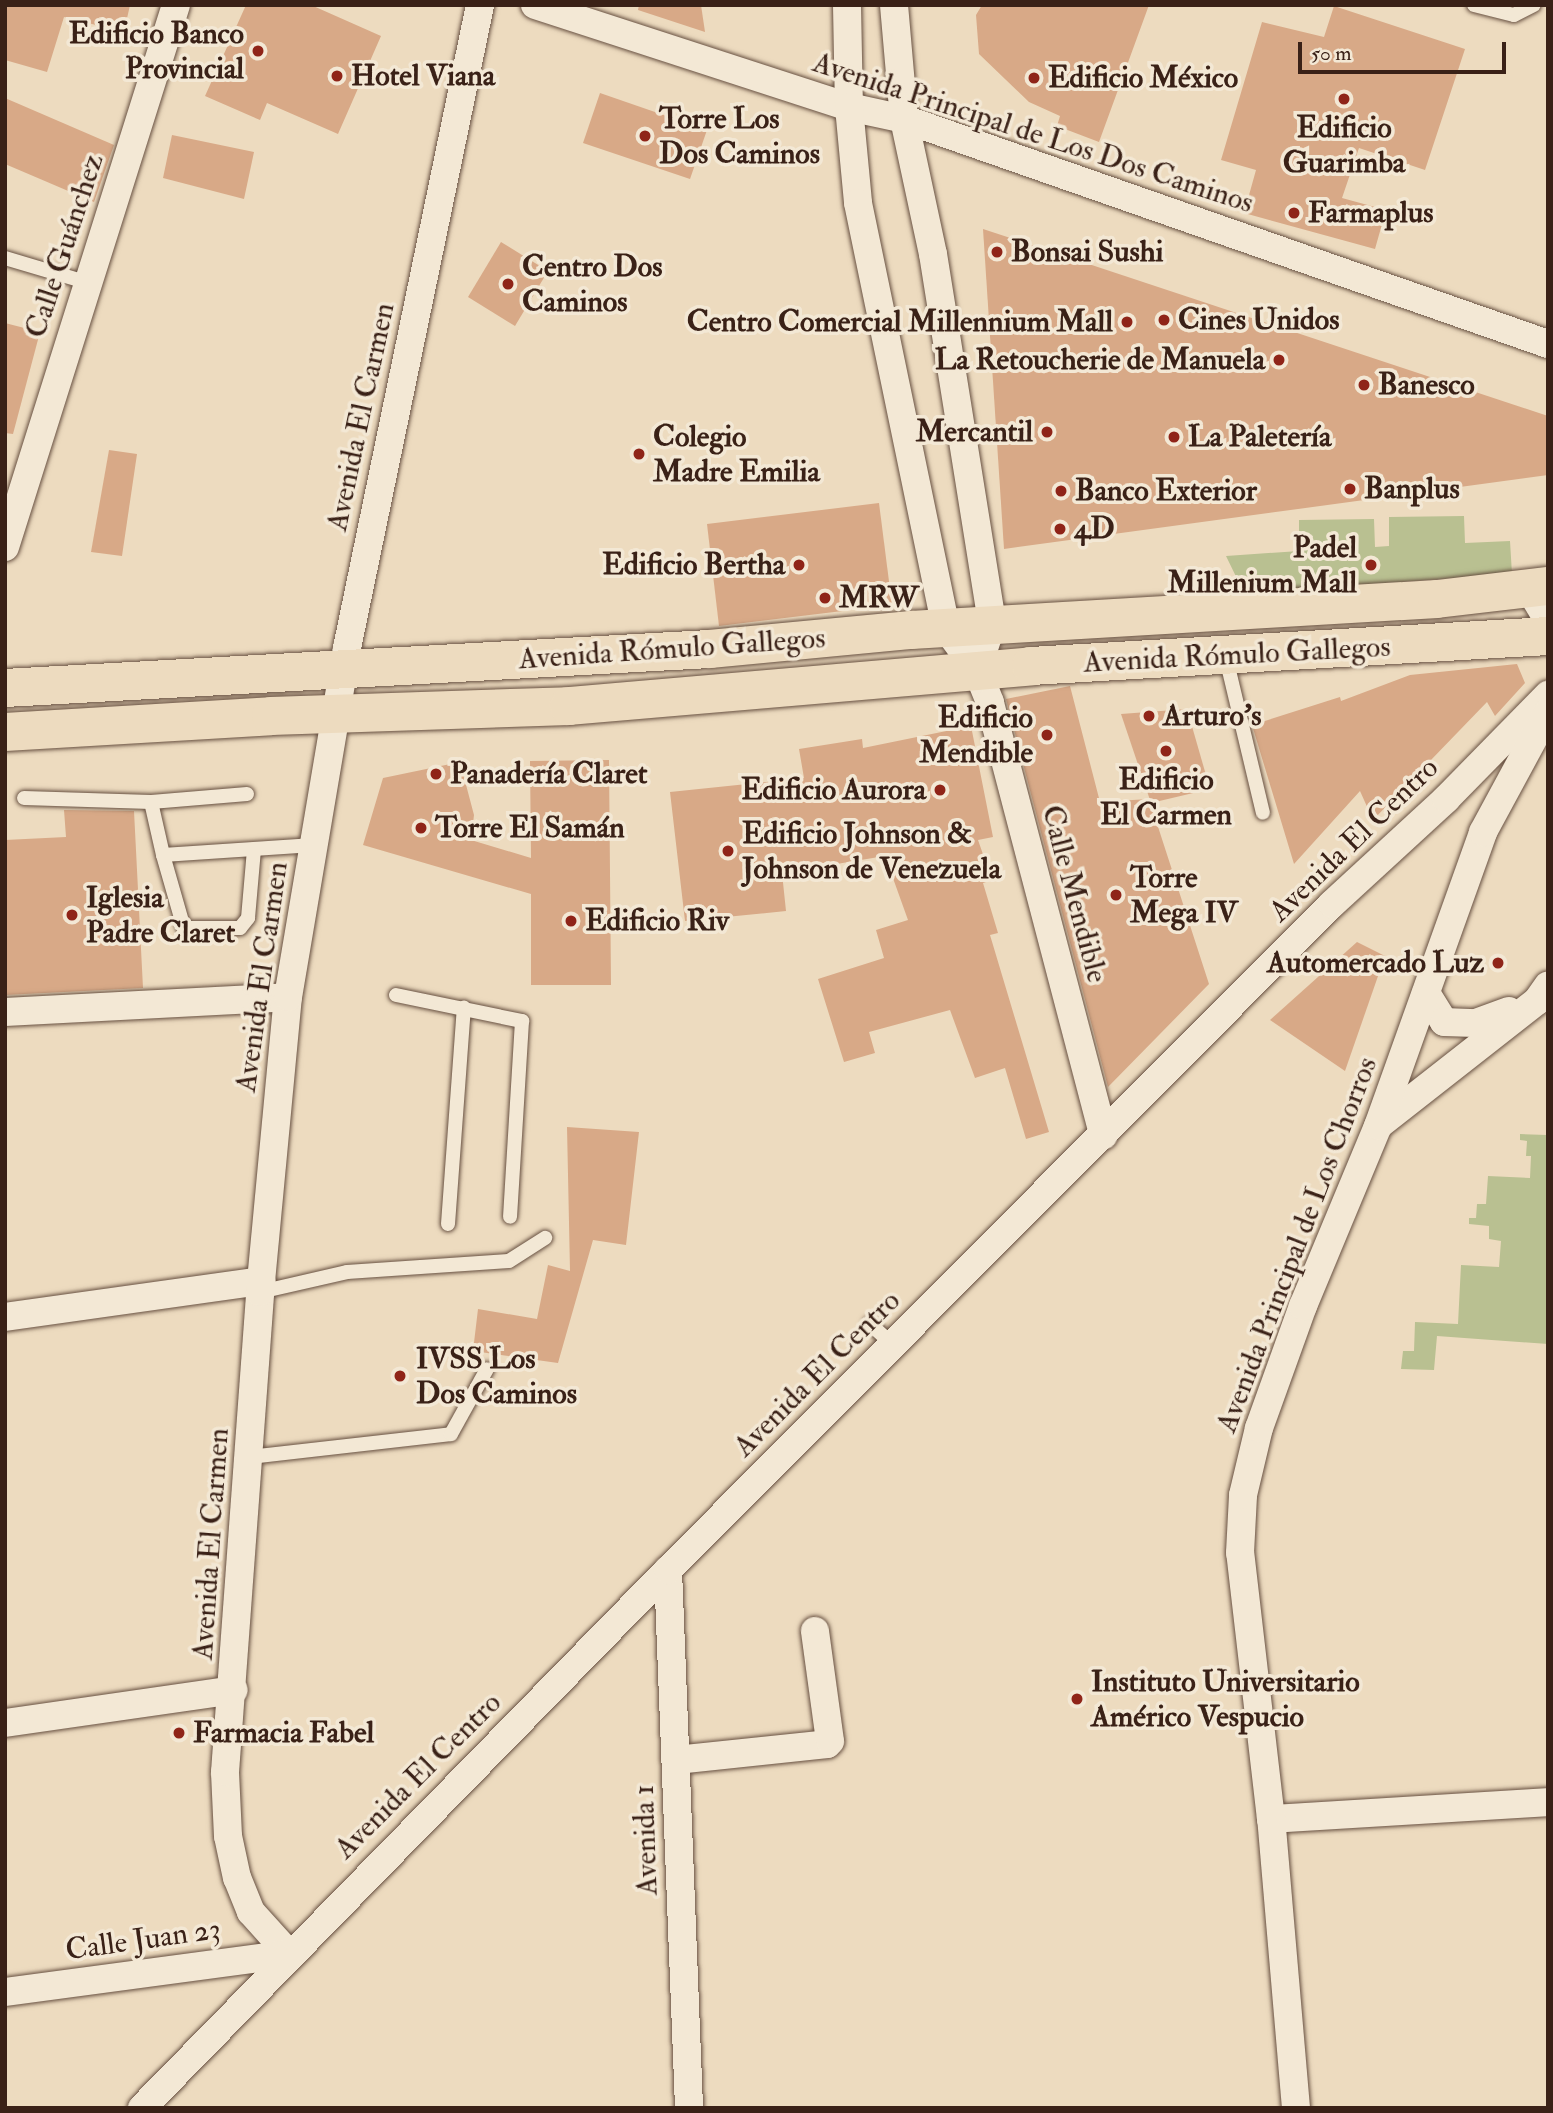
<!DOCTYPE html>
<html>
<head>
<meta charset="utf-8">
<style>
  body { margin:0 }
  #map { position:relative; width:1553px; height:2113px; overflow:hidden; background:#eddbbf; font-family:"IM FELL Double Pica",serif }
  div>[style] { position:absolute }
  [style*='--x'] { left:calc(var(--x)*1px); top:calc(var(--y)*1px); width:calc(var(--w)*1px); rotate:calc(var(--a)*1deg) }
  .green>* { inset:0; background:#b9c091 }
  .building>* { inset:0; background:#d8a987 }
  .roads { filter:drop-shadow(0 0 2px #675041) drop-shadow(0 0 2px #675041) }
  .lane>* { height:14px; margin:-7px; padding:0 7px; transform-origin:7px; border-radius:7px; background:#f3e8d5 }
  .street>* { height:28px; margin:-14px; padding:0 14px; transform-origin:14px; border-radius:14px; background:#f3e8d5 }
  .primary>* { height:38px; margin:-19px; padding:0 19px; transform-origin:19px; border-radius:19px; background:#eddbbf }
  .dots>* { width:19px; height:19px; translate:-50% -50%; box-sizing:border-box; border:4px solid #f3e8d5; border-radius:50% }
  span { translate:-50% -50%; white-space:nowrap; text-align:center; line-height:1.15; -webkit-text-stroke:7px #f3e8d5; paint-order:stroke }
  .poi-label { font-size:30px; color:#3a2117; font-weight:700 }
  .right { translate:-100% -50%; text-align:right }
  .left { translate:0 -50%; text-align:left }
  .street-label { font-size:30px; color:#3a2117 }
  .frame { position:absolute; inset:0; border:7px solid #3a2117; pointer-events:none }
  .scale { position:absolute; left:1298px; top:42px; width:208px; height:32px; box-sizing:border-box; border:4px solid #3a2117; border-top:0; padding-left:9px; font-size:21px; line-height:24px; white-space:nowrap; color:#3a2117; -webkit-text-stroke:5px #f3e8d5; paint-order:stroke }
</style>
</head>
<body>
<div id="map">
  <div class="green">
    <i style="clip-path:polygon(1464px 516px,1465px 543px,1510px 541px,1512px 574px,1244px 593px,1226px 556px,1299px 551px,1299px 520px,1374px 519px,1375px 547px,1389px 546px,1389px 517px)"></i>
    <i style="clip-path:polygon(1548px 1121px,1548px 1344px,1437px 1336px,1434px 1370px,1401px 1369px,1403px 1351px,1414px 1351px,1415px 1322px,1458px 1324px,1461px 1265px,1499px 1267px,1501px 1241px,1489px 1239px,1489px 1226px,1469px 1224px,1469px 1218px,1476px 1218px,1477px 1204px,1486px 1204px,1488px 1176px,1530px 1178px,1531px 1156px,1526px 1156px,1527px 1141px,1520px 1140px,1520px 1134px,1547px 1135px)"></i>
  </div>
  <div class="building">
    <i style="clip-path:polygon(5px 5px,130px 5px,124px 32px,64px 17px,47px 72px,5px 60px)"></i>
    <i style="clip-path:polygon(246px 5px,311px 5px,381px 36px,338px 134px,267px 103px,260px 120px,205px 96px)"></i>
    <i style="clip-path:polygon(639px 5px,701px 5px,705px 32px,638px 10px)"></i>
    <i style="clip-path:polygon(982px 5px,1149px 5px,1099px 142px,1057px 126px,1060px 116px,1029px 102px,979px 54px,976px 15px)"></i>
    <i style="clip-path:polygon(1334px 6px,1465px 49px,1425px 170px,1359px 148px,1342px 198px,1386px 210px,1375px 249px,1244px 213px,1256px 170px,1221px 160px,1262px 22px,1324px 37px)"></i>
    <i style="clip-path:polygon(600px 93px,707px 130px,690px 179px,583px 143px)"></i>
    <i style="clip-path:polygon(5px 98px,114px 145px,94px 202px,5px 164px)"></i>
    <i style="clip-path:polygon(172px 135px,254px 152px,244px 199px,163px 178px)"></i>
    <i style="clip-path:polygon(983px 229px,1548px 416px,1548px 475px,1004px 549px)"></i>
    <i style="clip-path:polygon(501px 242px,548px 271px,515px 326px,468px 297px)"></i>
    <i style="clip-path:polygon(5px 323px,40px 332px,13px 434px,5px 433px)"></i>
    <i style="clip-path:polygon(109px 450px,137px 454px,122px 556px,91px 552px)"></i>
    <i style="clip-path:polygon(879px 503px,892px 605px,719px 626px,707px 524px)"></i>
    <i style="clip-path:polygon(1517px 664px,1525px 683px,1495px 716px,1487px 702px,1373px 820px,1360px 791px,1294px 864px,1252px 725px,1340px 697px,1341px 701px,1410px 675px)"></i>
    <i style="clip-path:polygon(1070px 686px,1100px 802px,1149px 799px,1209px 984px,1108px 1087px,1006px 699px)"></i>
    <i style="clip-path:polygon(1187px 709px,1210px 789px,1151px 803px,1121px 714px)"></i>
    <i style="clip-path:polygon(971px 726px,993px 837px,978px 840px,992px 880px,983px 883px,998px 933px,990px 935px,1049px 1132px,1026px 1139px,1005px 1068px,975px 1078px,950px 1010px,869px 1032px,875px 1053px,844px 1062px,818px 979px,884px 958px,876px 930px,908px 920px,885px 856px,782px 873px,786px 911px,685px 921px,670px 792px,804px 778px,799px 749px,862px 739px,863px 748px)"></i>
    <i style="clip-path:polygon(609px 760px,611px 985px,531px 985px,531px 894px,363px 845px,383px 778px,460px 762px,474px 815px,471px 840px,531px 858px,530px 761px)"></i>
    <i style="clip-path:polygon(64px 810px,134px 811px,143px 988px,5px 995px,5px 840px,66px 837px)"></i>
    <i style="clip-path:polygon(1357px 942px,1385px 956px,1345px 1071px,1270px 1020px)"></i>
    <i style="clip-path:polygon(567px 1127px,639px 1132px,626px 1245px,593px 1240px,558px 1363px,473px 1351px,478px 1309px,537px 1319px,548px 1265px,570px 1271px)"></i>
  </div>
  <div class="roads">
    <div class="lane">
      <i style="--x:1474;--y:5;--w:41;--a:14"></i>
      <i style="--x:1514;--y:15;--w:22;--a:-27"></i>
      <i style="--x:5;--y:258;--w:88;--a:16.6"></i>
      <i style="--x:1226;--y:658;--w:159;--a:76.6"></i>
      <i style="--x:247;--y:794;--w:96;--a:175.2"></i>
      <i style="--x:151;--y:802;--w:54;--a:77.2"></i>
      <i style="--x:163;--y:855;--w:151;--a:-3.8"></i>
      <i style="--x:24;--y:798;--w:127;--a:1.8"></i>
      <i style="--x:163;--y:855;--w:76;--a:74"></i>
      <i style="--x:184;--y:928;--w:56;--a:0"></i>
      <i style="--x:240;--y:928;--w:13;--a:-51"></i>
      <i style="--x:248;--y:918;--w:69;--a:-85"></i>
      <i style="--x:396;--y:995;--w:129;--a:11.7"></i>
      <i style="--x:522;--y:1021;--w:196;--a:93.5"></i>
      <i style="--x:448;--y:1224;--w:217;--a:-85.8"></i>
      <i style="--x:260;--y:1292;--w:89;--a:-12.9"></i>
      <i style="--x:347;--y:1272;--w:162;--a:-3.9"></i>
      <i style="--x:509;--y:1261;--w:43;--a:-32.6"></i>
      <i style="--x:870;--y:1324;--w:31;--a:42"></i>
      <i style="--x:250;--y:1457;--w:202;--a:-6.5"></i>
      <i style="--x:451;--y:1434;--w:74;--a:-61"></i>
    </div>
    <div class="street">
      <i style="--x:535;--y:5;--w:330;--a:18"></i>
      <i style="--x:849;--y:107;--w:56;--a:12.3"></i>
      <i style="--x:904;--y:119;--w:682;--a:19.26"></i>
      <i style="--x:847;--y:5;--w:102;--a:88.9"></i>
      <i style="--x:849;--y:107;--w:96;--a:84.6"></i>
      <i style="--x:858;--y:203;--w:434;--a:78.3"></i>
      <i style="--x:946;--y:628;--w:52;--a:53.6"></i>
      <i style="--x:977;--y:670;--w:35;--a:68"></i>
      <i style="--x:990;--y:703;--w:447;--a:75.3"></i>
      <i style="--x:894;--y:5;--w:114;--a:85"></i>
      <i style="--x:904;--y:119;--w:138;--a:77.9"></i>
      <i style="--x:933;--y:254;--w:375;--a:80.9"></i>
      <i style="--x:992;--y:624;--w:48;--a:108.1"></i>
      <i style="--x:5;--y:547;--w:568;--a:-72.49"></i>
      <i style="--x:1530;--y:590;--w:35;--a:59"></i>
      <i style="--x:1426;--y:993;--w:34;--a:58"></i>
      <i style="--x:1444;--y:1022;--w:32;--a:2"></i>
      <i style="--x:1476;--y:1023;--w:35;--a:-20"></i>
      <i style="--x:5;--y:1012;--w:283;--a:-3"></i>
      <i style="--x:1380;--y:1124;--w:199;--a:-38.1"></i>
      <i style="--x:1537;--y:1001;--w:19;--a:-55"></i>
      <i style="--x:5;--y:1317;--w:259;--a:-8"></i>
      <i style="--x:668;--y:1570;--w:538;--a:87.76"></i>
      <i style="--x:5;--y:1723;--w:231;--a:-8.2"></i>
      <i style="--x:676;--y:1760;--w:152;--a:-6"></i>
      <i style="--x:827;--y:1744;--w:4;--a:-45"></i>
      <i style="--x:830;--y:1741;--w:111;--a:-97.8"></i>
      <i style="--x:1271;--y:1819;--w:278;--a:-3.5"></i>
      <i style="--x:289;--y:1954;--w:57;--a:-132.1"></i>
      <i style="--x:251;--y:1912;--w:37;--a:-112"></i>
      <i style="--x:237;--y:1878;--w:43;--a:-102.1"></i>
      <i style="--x:228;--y:1836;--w:64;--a:-92.7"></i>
      <i style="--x:225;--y:1772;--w:481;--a:-85.8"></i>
      <i style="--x:260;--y:1292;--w:296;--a:-84.6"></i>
      <i style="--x:288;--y:997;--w:354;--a:-80.4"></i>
      <i style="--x:347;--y:648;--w:657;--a:-78.31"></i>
      <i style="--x:5;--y:1992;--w:287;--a:-7.6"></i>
      <i style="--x:142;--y:2108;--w:752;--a:-45.65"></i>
      <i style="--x:668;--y:1570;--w:940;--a:-45.09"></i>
      <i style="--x:1332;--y:904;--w:155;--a:-42.6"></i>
      <i style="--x:1446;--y:799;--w:146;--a:-45.6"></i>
      <i style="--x:1296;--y:2108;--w:290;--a:-94.9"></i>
      <i style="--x:1271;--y:1819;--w:268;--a:-96.6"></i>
      <i style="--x:1240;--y:1553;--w:58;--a:-87"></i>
      <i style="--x:1243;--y:1495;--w:69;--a:-76.6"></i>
      <i style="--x:1259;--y:1428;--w:130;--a:-70.2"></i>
      <i style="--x:1303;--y:1306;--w:195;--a:-67.4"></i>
      <i style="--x:1378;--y:1126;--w:312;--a:-70.3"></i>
      <i style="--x:1483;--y:832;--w:136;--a:-61.6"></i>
    </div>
    <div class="primary">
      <i style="--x:5;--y:688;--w:706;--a:-3.17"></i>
      <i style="--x:710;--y:649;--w:202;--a:-5.4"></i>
      <i style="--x:911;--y:630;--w:527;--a:-3.37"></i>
      <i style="--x:1437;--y:599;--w:112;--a:-6.7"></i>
      <i style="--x:5;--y:732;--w:266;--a:-3.4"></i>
      <i style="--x:271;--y:716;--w:298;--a:-1.9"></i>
      <i style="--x:569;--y:706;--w:464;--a:-4.9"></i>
      <i style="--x:1031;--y:666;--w:518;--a:-3.32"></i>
    </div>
  </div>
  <div class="dots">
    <i style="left:258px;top:51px;background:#8f2418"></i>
    <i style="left:337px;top:76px;background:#8f2418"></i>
    <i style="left:1034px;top:78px;background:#8f2418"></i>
    <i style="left:1344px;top:99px;background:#8f2418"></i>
    <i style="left:645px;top:136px;background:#8f2418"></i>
    <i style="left:1294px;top:213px;background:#8f2418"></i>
    <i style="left:997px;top:252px;background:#8f2418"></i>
    <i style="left:508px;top:284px;background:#8f2418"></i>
    <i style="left:1164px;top:320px;background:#8f2418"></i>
    <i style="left:1127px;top:322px;background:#8f2418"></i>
    <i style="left:1279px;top:360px;background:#8f2418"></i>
    <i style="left:1364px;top:385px;background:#8f2418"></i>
    <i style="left:1047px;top:432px;background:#8f2418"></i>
    <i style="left:1174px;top:437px;background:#8f2418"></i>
    <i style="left:639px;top:454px;background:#8f2418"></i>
    <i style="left:1350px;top:489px;background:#8f2418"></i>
    <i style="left:1061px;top:491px;background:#8f2418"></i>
    <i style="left:1060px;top:529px;background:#8f2418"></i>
    <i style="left:799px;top:565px;background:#8f2418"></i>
    <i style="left:1371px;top:565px;background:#8f2418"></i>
    <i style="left:825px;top:598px;background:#8f2418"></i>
    <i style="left:1149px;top:716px;background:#8f2418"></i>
    <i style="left:1047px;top:735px;background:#8f2418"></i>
    <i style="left:1166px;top:751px;background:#8f2418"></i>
    <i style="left:436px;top:774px;background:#8f2418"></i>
    <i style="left:940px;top:790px;background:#8f2418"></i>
    <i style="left:421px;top:828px;background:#8f2418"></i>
    <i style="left:728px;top:851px;background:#8f2418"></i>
    <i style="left:1116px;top:895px;background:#8f2418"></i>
    <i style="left:72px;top:915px;background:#8f2418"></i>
    <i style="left:571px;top:921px;background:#8f2418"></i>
    <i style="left:1498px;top:963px;background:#8f2418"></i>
    <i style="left:400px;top:1376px;background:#8f2418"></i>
    <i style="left:1077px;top:1699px;background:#8f2418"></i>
    <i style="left:179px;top:1733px;background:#8f2418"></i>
  </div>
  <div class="poi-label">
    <span class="right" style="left:244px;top:51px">Edificio Banco<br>Provincial</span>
    <span class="left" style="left:351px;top:76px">Hotel Viana</span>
    <span class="left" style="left:1048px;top:78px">Edificio México</span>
    <span class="left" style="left:659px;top:136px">Torre Los<br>Dos Caminos</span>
    <span style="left:1344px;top:145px">Edificio<br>Guarimba</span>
    <span class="left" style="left:1308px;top:213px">Farmaplus</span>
    <span class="left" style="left:1011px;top:252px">Bonsai Sushi</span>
    <span class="left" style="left:522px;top:284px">Centro Dos<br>Caminos</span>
    <span class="left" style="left:1178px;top:320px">Cines Unidos</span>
    <span class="right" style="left:1113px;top:322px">Centro Comercial Millennium Mall</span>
    <span class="right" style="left:1265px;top:360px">La Retoucherie de Manuela</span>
    <span class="left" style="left:1378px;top:385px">Banesco</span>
    <span class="right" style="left:1033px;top:432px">Mercantil</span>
    <span class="left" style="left:653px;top:454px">Colegio<br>Madre Emilia</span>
    <span class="left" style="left:1188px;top:437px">La Paletería</span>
    <span class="left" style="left:1364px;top:489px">Banplus</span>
    <span class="left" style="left:1075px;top:491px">Banco Exterior</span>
    <span class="left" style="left:1074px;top:529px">4D</span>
    <span class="right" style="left:1357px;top:565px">Padel<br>Millenium Mall</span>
    <span class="right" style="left:785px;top:565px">Edificio Bertha</span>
    <span class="left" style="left:839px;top:598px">MRW</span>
    <span class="left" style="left:1163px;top:716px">Arturo's</span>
    <span class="right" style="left:1033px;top:735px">Edificio<br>Mendible</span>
    <span class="left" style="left:450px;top:774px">Panadería Claret</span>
    <span style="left:1166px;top:797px">Edificio<br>El Carmen</span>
    <span class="right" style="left:926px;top:790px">Edificio Aurora</span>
    <span class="left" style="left:435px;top:828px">Torre El Samán</span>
    <span class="left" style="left:742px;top:851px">Edificio Johnson &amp;<br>Johnson de Venezuela</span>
    <span class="left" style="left:1130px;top:895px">Torre<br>Mega IV</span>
    <span class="left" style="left:86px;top:915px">Iglesia<br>Padre Claret</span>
    <span class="left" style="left:585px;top:921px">Edificio Riv</span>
    <span class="right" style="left:1484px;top:963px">Automercado Luz</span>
    <span class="left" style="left:416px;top:1376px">IVSS Los<br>Dos Caminos</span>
    <span class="left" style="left:1091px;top:1699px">Instituto Universitario<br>Américo Vespucio</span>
    <span class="left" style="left:193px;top:1733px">Farmacia Fabel</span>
  </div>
  <div class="street-label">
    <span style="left:1033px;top:133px;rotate:18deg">Avenida Principal de Los Dos Caminos</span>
    <span style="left:65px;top:246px;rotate:-72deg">Calle Guánchez</span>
    <span style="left:361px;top:417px;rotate:-78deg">Avenida El Carmen</span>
    <span style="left:672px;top:649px;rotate:-4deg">Avenida Rómulo Gallegos</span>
    <span style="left:1237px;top:655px;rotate:-3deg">Avenida Rómulo Gallegos</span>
    <span style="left:1354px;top:840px;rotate:-44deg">Avenida El Centro</span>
    <span style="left:1074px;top:894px;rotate:75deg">Calle Mendible</span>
    <span style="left:262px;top:977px;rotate:-82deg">Avenida El Carmen</span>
    <span style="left:1297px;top:1245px;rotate:-69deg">Avenida Principal de Los Chorros</span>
    <span style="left:817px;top:1374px;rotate:-45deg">Avenida El Centro</span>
    <span style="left:211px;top:1544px;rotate:-86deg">Avenida El Carmen</span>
    <span style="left:418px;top:1776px;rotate:-45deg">Avenida El Centro</span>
    <span style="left:646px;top:1840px;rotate:-92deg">Avenida 1</span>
    <span style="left:143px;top:1940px;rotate:-8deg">Calle Juan 23</span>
  </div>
  <div class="frame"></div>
  <div class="scale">50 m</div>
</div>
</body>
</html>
